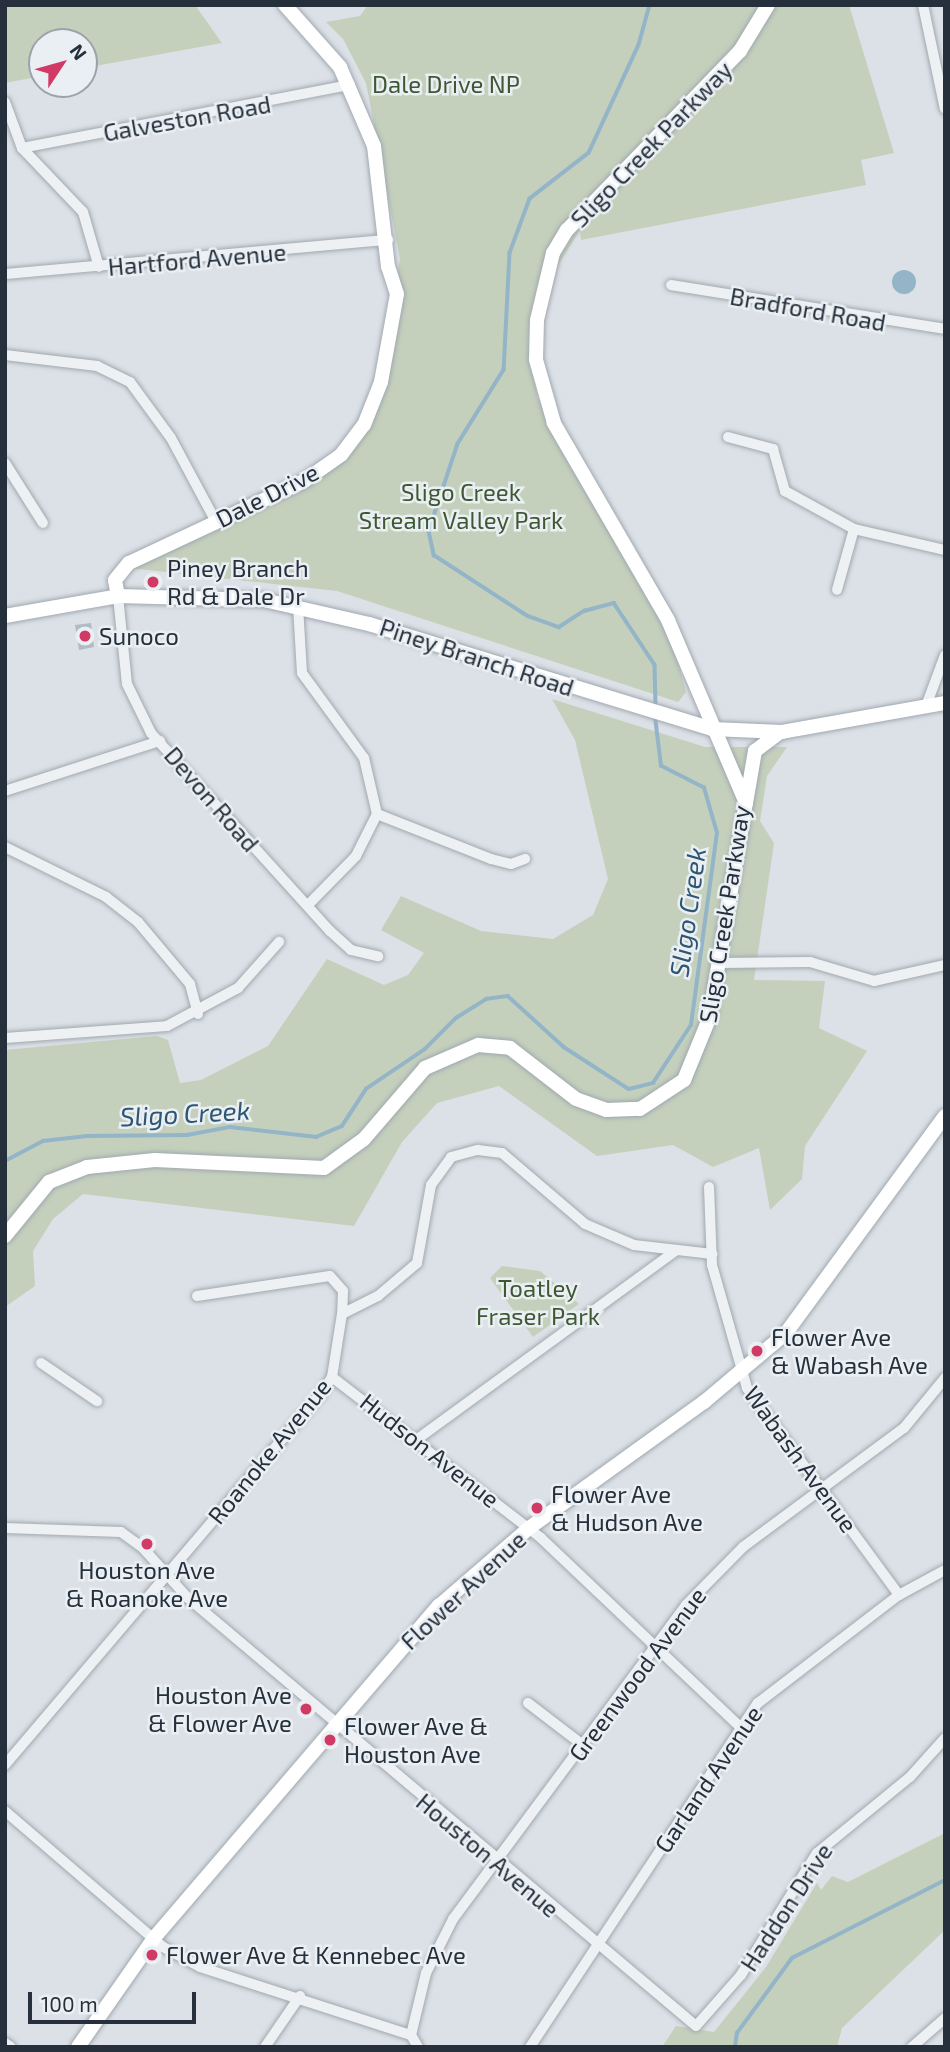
<!DOCTYPE html>
<html>
<head>
<meta charset="utf-8">
<style>
  body { margin:0 }
  #map { position:relative; width:950px; height:2052px; overflow:hidden; background:#dbe1e6; font-family:"Exo 2",sans-serif }
  div>[style] { position:absolute }
  [style*='--x'] { left:calc(var(--x)*1px); top:calc(var(--y)*1px); width:calc(var(--w)*1px); rotate:calc(var(--a)*1deg) }
  .green>* { inset:0; background:#c4d0bc }
  .water>* { inset:0; background:#94b4c8 }
  .round { border-radius:50% }
  .stream>* { height:3.5px; margin:-1.75px; padding:0 1.75px; transform-origin:1.75px; border-radius:1.75px; background:#94b4c8 }
  .building>* { inset:0; background:#b2bbc3 }
  .roads { filter:drop-shadow(0 0 2px #a1a8b0) drop-shadow(0 0 2px #a1a8b0) }
  .street>* { height:10px; margin:-5px; padding:0 5px; transform-origin:5px; border-radius:5px; background:#eef1f4 }
  .secondary>* { height:14px; margin:-7px; padding:0 7px; transform-origin:7px; border-radius:7px; background:#fff }
  .dots>* { width:19px; height:19px; translate:-50% -50%; box-sizing:border-box; border:4px solid #eaeff4; border-radius:50% }
  span { translate:-50% -50%; white-space:nowrap; text-align:center; line-height:1.15; -webkit-text-stroke:5px #eaeff4; paint-order:stroke }
  .park-label { font-size:24px; color:#3e5832 }
  .street-label { font-size:24px; color:#25303c }
  .poi-label { font-size:24px; color:#25303c }
  .left { translate:0 -50%; text-align:left }
  .right { translate:-100% -50%; text-align:right }
  .water-label { font-size:26px; color:#2e5571; font-style:italic }
  .frame { position:absolute; inset:0; border:7px solid #25303c; pointer-events:none }
  .north { position:absolute; left:28px; top:28px; width:70px; height:70px; box-sizing:border-box; background:#eaeff4; border:2px solid #9ba3aa; border-radius:50%; rotate:54deg; font-size:19px; font-weight:700; line-height:28px; text-align:center; color:#25303c }
  .north::after { content:''; display:block; margin:auto; width:24px; height:32px; background:#d13a65; clip-path:polygon(50% 0,100% 100%,50% 72%,0 100%) }
  .scale { position:absolute; left:28px; top:1992px; width:168px; height:32px; box-sizing:border-box; border:4px solid #25303c; border-top:0; padding-left:9px; font-size:21px; line-height:24px; white-space:nowrap; color:#25303c; -webkit-text-stroke:5px #eaeff4; paint-order:stroke }
</style>
</head>
<body>
<div id="map">
  <div class="green">
    <i style="clip-path:polygon(5px 5px,195px 5px,222px 43px,84px 68px,84px 42px,42px 42px,42px 76px,5px 83px)"></i>
    <i style="clip-path:polygon(368px 5px,849px 5px,894px 153px,861px 160px,866px 185px,581px 240px,580px 232px,603px 207px,594px 208px,552px 275px,537px 286px,530px 340px,537px 397px,672px 640px,686px 692px,678px 702px,337px 591px,130px 568px,302px 491px,344px 461px,373px 424px,400px 259px,366px 83px,343px 39px,326px 22px,360px 16px)"></i>
    <i style="clip-path:polygon(552px 699px,705px 747px,787px 747px,767px 776px,760px 821px,774px 843px,754px 980px,825px 981px,819px 1028px,867px 1051px,805px 1146px,802px 1179px,770px 1210px,759px 1148px,713px 1167px,673px 1145px,597px 1156px,499px 1086px,437px 1103px,402px 1142px,354px 1226px,83px 1194px,53px 1219px,33px 1251px,35px 1286px,5px 1307px,5px 1050px,157px 1036px,168px 1040px,180px 1083px,201px 1080px,268px 1046px,327px 959px,384px 985px,408px 975px,424px 953px,381px 930px,401px 896px,481px 931px,553px 939px,593px 915px,608px 879px,575px 740px)"></i>
    <i style="clip-path:polygon(502px 1266px,540px 1271px,579px 1304px,533px 1337px,490px 1278px)"></i>
    <i style="clip-path:polygon(945px 1833px,945px 1930px,842px 2028px,837px 2047px,662px 2047px,676px 2026px,714px 2032px,766px 1967px,817px 1883px,821px 1890px,832px 1876px,848px 1882px)"></i>
  </div>
  <div class="water">
    <i class="round" style="left:892px;top:270px;width:24px;height:24px"></i>
  </div>
  <div class="stream">
    <i style="--x:650;--y:5;--w:41;--a:105.4"></i>
    <i style="--x:639;--y:45;--w:119;--a:114.8"></i>
    <i style="--x:589;--y:153;--w:75;--a:142.1"></i>
    <i style="--x:530;--y:199;--w:58;--a:110.3"></i>
    <i style="--x:510;--y:253;--w:117;--a:92.9"></i>
    <i style="--x:504;--y:370;--w:87;--a:121.9"></i>
    <i style="--x:458;--y:444;--w:92;--a:108.4"></i>
    <i style="--x:429;--y:531;--w:25;--a:78"></i>
    <i style="--x:434;--y:555;--w:112;--a:33"></i>
    <i style="--x:528;--y:616;--w:33;--a:20"></i>
    <i style="--x:559;--y:627;--w:30;--a:-33"></i>
    <i style="--x:584;--y:611;--w:31;--a:-15"></i>
    <i style="--x:614;--y:603;--w:74;--a:56.5"></i>
    <i style="--x:655;--y:665;--w:41;--a:88.6"></i>
    <i style="--x:5;--y:1161;--w:43;--a:-27.8"></i>
    <i style="--x:43;--y:1141;--w:44;--a:-6.5"></i>
    <i style="--x:87;--y:1136;--w:100;--a:-0.6"></i>
    <i style="--x:187;--y:1135;--w:44;--a:-10.5"></i>
    <i style="--x:230;--y:1127;--w:87;--a:6.6"></i>
    <i style="--x:316;--y:1137;--w:28;--a:-23"></i>
    <i style="--x:342;--y:1126;--w:44;--a:-57"></i>
    <i style="--x:366;--y:1089;--w:71;--a:-34.1"></i>
    <i style="--x:425;--y:1049;--w:44;--a:-45"></i>
    <i style="--x:456;--y:1018;--w:36;--a:-32"></i>
    <i style="--x:486;--y:999;--w:22;--a:-8"></i>
    <i style="--x:508;--y:996;--w:76;--a:42.3"></i>
    <i style="--x:564;--y:1047;--w:77;--a:32.9"></i>
    <i style="--x:629;--y:1089;--w:25;--a:-14"></i>
    <i style="--x:653;--y:1083;--w:69;--a:-56.8"></i>
    <i style="--x:691;--y:1025;--w:194;--a:-82.3"></i>
    <i style="--x:717;--y:833;--w:47;--a:-106.1"></i>
    <i style="--x:704;--y:788;--w:48;--a:-152.9"></i>
    <i style="--x:661;--y:766;--w:49;--a:-97"></i>
    <i style="--x:735;--y:2047;--w:14;--a:-82"></i>
    <i style="--x:737;--y:2033;--w:93;--a:-53.7"></i>
    <i style="--x:792;--y:1958;--w:172;--a:-27"></i>
  </div>
  <div class="building">
    <i style="clip-path:polygon(91px 623px,94px 647px,79px 650px,75px 625px)"></i>
  </div>
  <div class="roads">
    <div class="street">
      <i style="--x:923;--y:5;--w:106;--a:78.1"></i>
      <i style="--x:5;--y:102;--w:49;--a:69.7"></i>
      <i style="--x:22;--y:148;--w:88;--a:46.4"></i>
      <i style="--x:83;--y:212;--w:57;--a:73.8"></i>
      <i style="--x:22;--y:148;--w:334;--a:-10.9"></i>
      <i style="--x:5;--y:274;--w:385;--a:-5.1"></i>
      <i style="--x:671;--y:285;--w:278;--a:9.1"></i>
      <i style="--x:5;--y:355;--w:93;--a:6.8"></i>
      <i style="--x:97;--y:366;--w:37;--a:26"></i>
      <i style="--x:130;--y:382;--w:69;--a:53.8"></i>
      <i style="--x:171;--y:438;--w:95;--a:61.8"></i>
      <i style="--x:728;--y:437;--w:47;--a:14.9"></i>
      <i style="--x:773;--y:449;--w:44;--a:74.1"></i>
      <i style="--x:785;--y:491;--w:79;--a:28.8"></i>
      <i style="--x:854;--y:529;--w:63;--a:105.6"></i>
      <i style="--x:5;--y:463;--w:71;--a:57.7"></i>
      <i style="--x:854;--y:529;--w:93;--a:13"></i>
      <i style="--x:118;--y:596;--w:88;--a:84.2"></i>
      <i style="--x:127;--y:684;--w:55;--a:63.9"></i>
      <i style="--x:151;--y:733;--w:267;--a:47.9"></i>
      <i style="--x:330;--y:931;--w:28;--a:42"></i>
      <i style="--x:351;--y:950;--w:28;--a:13"></i>
      <i style="--x:298;--y:606;--w:67;--a:86.6"></i>
      <i style="--x:302;--y:673;--w:105;--a:53.9"></i>
      <i style="--x:364;--y:758;--w:57;--a:76.9"></i>
      <i style="--x:377;--y:814;--w:47;--a:116.6"></i>
      <i style="--x:356;--y:856;--w:69;--a:134.4"></i>
      <i style="--x:926;--y:706;--w:54;--a:-69.6"></i>
      <i style="--x:5;--y:791;--w:163;--a:-17.9"></i>
      <i style="--x:377;--y:814;--w:123;--a:21.5"></i>
      <i style="--x:491;--y:859;--w:21;--a:14"></i>
      <i style="--x:511;--y:864;--w:15;--a:-20"></i>
      <i style="--x:5;--y:847;--w:113;--a:26.3"></i>
      <i style="--x:106;--y:897;--w:41;--a:38"></i>
      <i style="--x:138;--y:922;--w:81;--a:50"></i>
      <i style="--x:190;--y:984;--w:31;--a:75"></i>
      <i style="--x:719;--y:963;--w:91;--a:-0.6"></i>
      <i style="--x:810;--y:962;--w:67;--a:16.5"></i>
      <i style="--x:874;--y:981;--w:73;--a:-12.7"></i>
      <i style="--x:5;--y:1038;--w:162;--a:-4.2"></i>
      <i style="--x:167;--y:1026;--w:81;--a:-28.2"></i>
      <i style="--x:238;--y:988;--w:62;--a:-48.3"></i>
      <i style="--x:709;--y:1187;--w:78;--a:87.8"></i>
      <i style="--x:712;--y:1265;--w:128;--a:74.1"></i>
      <i style="--x:747;--y:1388;--w:257;--a:53.7"></i>
      <i style="--x:197;--y:1296;--w:134;--a:-8.6"></i>
      <i style="--x:330;--y:1276;--w:20;--a:49"></i>
      <i style="--x:343;--y:1291;--w:23;--a:92"></i>
      <i style="--x:41;--y:1363;--w:68;--a:34.2"></i>
      <i style="--x:332;--y:1377;--w:264;--a:37.6"></i>
      <i style="--x:541;--y:1538;--w:276;--a:43.5"></i>
      <i style="--x:416;--y:1440;--w:321;--a:-36.1"></i>
      <i style="--x:5;--y:1528;--w:116;--a:2"></i>
      <i style="--x:121;--y:1532;--w:26;--a:36"></i>
      <i style="--x:142;--y:1547;--w:69;--a:48"></i>
      <i style="--x:188;--y:1598;--w:664;--a:40.11"></i>
      <i style="--x:696;--y:2026;--w:68;--a:-48.6"></i>
      <i style="--x:741;--y:1975;--w:144;--a:-58.1"></i>
      <i style="--x:817;--y:1853;--w:120;--a:-39.3"></i>
      <i style="--x:910;--y:1777;--w:52;--a:-48.1"></i>
      <i style="--x:528;--y:1703;--w:69;--a:37.4"></i>
      <i style="--x:5;--y:1765;--w:486;--a:-49.6"></i>
      <i style="--x:320;--y:1395;--w:22;--a:-56"></i>
      <i style="--x:332;--y:1377;--w:64;--a:-81"></i>
      <i style="--x:342;--y:1314;--w:40;--a:-26.6"></i>
      <i style="--x:378;--y:1296;--w:51;--a:-40.2"></i>
      <i style="--x:417;--y:1263;--w:79;--a:-79.8"></i>
      <i style="--x:431;--y:1185;--w:34;--a:-54"></i>
      <i style="--x:451;--y:1157;--w:28;--a:-15"></i>
      <i style="--x:478;--y:1150;--w:24;--a:7"></i>
      <i style="--x:502;--y:1153;--w:109;--a:40.5"></i>
      <i style="--x:585;--y:1224;--w:53;--a:23.2"></i>
      <i style="--x:634;--y:1245;--w:79;--a:6.6"></i>
      <i style="--x:5;--y:1811;--w:208;--a:40.7"></i>
      <i style="--x:163;--y:1947;--w:42;--a:28.4"></i>
      <i style="--x:200;--y:1967;--w:222;--a:17.9"></i>
      <i style="--x:411;--y:2035;--w:14;--a:60"></i>
      <i style="--x:411;--y:2035;--w:64;--a:-76.4"></i>
      <i style="--x:426;--y:1973;--w:60;--a:-63.4"></i>
      <i style="--x:453;--y:1919;--w:391;--a:-53.4"></i>
      <i style="--x:686;--y:1605;--w:81;--a:-45.5"></i>
      <i style="--x:743;--y:1547;--w:200;--a:-36.5"></i>
      <i style="--x:904;--y:1428;--w:65;--a:-50.6"></i>
      <i style="--x:5;--y:2043;--w:7;--a:34"></i>
      <i style="--x:265;--y:2047;--w:62;--a:-55.5"></i>
      <i style="--x:530;--y:2047;--w:413;--a:-56.5"></i>
      <i style="--x:758;--y:1703;--w:178;--a:-37.5"></i>
      <i style="--x:899;--y:1595;--w:52;--a:-28.5"></i>
      <i style="--x:912;--y:2047;--w:44;--a:-41.3"></i>
    </div>
    <div class="secondary">
      <i style="--x:118;--y:596;--w:16;--a:-101"></i>
      <i style="--x:115;--y:580;--w:22;--a:-51"></i>
      <i style="--x:129;--y:563;--w:193;--a:-25.1"></i>
      <i style="--x:304;--y:481;--w:45;--a:-35.1"></i>
      <i style="--x:341;--y:455;--w:38;--a:-53"></i>
      <i style="--x:364;--y:425;--w:46;--a:-68.4"></i>
      <i style="--x:381;--y:382;--w:89;--a:-79.7"></i>
      <i style="--x:397;--y:294;--w:28;--a:-108"></i>
      <i style="--x:388;--y:267;--w:122;--a:-96.6"></i>
      <i style="--x:374;--y:146;--w:86;--a:-113.3"></i>
      <i style="--x:340;--y:67;--w:83;--a:-131.6"></i>
      <i style="--x:5;--y:616;--w:115;--a:-10"></i>
      <i style="--x:118;--y:596;--w:146;--a:1.6"></i>
      <i style="--x:264;--y:600;--w:108;--a:12.9"></i>
      <i style="--x:369;--y:624;--w:359;--a:17"></i>
      <i style="--x:712;--y:729;--w:70;--a:2.5"></i>
      <i style="--x:782;--y:732;--w:166;--a:-10.1"></i>
      <i style="--x:746;--y:803;--w:53;--a:-80.2"></i>
      <i style="--x:755;--y:751;--w:30;--a:-37"></i>
      <i style="--x:5;--y:1236;--w:70;--a:-50.8"></i>
      <i style="--x:49;--y:1182;--w:41;--a:-21.5"></i>
      <i style="--x:87;--y:1167;--w:68;--a:-5.9"></i>
      <i style="--x:155;--y:1160;--w:169;--a:2.7"></i>
      <i style="--x:324;--y:1168;--w:49;--a:-35.9"></i>
      <i style="--x:364;--y:1139;--w:94;--a:-49.3"></i>
      <i style="--x:425;--y:1068;--w:58;--a:-23.5"></i>
      <i style="--x:478;--y:1045;--w:32;--a:5"></i>
      <i style="--x:510;--y:1048;--w:83;--a:37.7"></i>
      <i style="--x:576;--y:1099;--w:32;--a:20"></i>
      <i style="--x:606;--y:1110;--w:34;--a:-2"></i>
      <i style="--x:640;--y:1109;--w:53;--a:-33.4"></i>
      <i style="--x:684;--y:1080;--w:66;--a:-67.7"></i>
      <i style="--x:709;--y:1019;--w:219;--a:-80.3"></i>
      <i style="--x:746;--y:803;--w:199;--a:-113.1"></i>
      <i style="--x:668;--y:620;--w:228;--a:-120.1"></i>
      <i style="--x:554;--y:423;--w:66;--a:-105.9"></i>
      <i style="--x:536;--y:360;--w:40;--a:-88.6"></i>
      <i style="--x:537;--y:320;--w:69;--a:-76.6"></i>
      <i style="--x:553;--y:253;--w:27;--a:-59"></i>
      <i style="--x:567;--y:230;--w:249;--a:-46"></i>
      <i style="--x:740;--y:51;--w:54;--a:-58.7"></i>
      <i style="--x:78;--y:2047;--w:133;--a:-55.1"></i>
      <i style="--x:154;--y:1938;--w:438;--a:-49.4"></i>
      <i style="--x:439;--y:1606;--w:119;--a:-40.9"></i>
      <i style="--x:529;--y:1528;--w:216;--a:-35.8"></i>
      <i style="--x:704;--y:1402;--w:107;--a:-40.1"></i>
      <i style="--x:786;--y:1333;--w:269;--a:-53.8"></i>
    </div>
  </div>
  <div class="dots">
    <i style="left:153px;top:582px;background:#d13a65"></i>
    <i style="left:85px;top:636px;background:#d13a65"></i>
    <i style="left:757px;top:1351px;background:#d13a65"></i>
    <i style="left:537px;top:1508px;background:#d13a65"></i>
    <i style="left:147px;top:1544px;background:#d13a65"></i>
    <i style="left:306px;top:1709px;background:#d13a65"></i>
    <i style="left:330px;top:1740px;background:#d13a65"></i>
    <i style="left:152px;top:1955px;background:#d13a65"></i>
  </div>
  <div class="park-label">
    <span style="left:446px;top:84px">Dale Drive NP</span>
    <span style="left:461px;top:506px">Sligo Creek<br>Stream Valley Park</span>
    <span style="left:538px;top:1302px">Toatley<br>Fraser Park</span>
  </div>
  <div class="street-label">
    <span style="left:187px;top:118px;rotate:-10deg">Galveston Road</span>
    <span style="left:651px;top:144px;rotate:-46deg">Sligo Creek Parkway</span>
    <span style="left:197px;top:259px;rotate:-5deg">Hartford Avenue</span>
    <span style="left:808px;top:309px;rotate:10deg">Bradford Road</span>
    <span style="left:267px;top:495px;rotate:-27deg">Dale Drive</span>
    <span style="left:477px;top:657px;rotate:18deg">Piney Branch Road</span>
    <span style="left:212px;top:799px;rotate:49deg">Devon Road</span>
    <span style="left:724px;top:914px;rotate:-81deg">Sligo Creek Parkway</span>
    <span style="left:430px;top:1450px;rotate:38deg">Hudson Avenue</span>
    <span style="left:269px;top:1451px;rotate:-51deg">Roanoke Avenue</span>
    <span style="left:801px;top:1459px;rotate:54deg">Wabash Avenue</span>
    <span style="left:463px;top:1590px;rotate:-43deg">Flower Avenue</span>
    <span style="left:637px;top:1674px;rotate:-53deg">Greenwood Avenue</span>
    <span style="left:708px;top:1779px;rotate:-56deg">Garland Avenue</span>
    <span style="left:488px;top:1855px;rotate:40deg">Houston Avenue</span>
    <span style="left:786px;top:1907px;rotate:-57deg">Haddon Drive</span>
  </div>
  <div class="poi-label">
    <span class="left" style="left:167px;top:582px">Piney Branch<br>Rd &amp; Dale Dr</span>
    <span class="left" style="left:99px;top:636px">Sunoco</span>
    <span class="left" style="left:771px;top:1351px">Flower Ave<br>&amp; Wabash Ave</span>
    <span class="left" style="left:551px;top:1508px">Flower Ave<br>&amp; Hudson Ave</span>
    <span style="left:147px;top:1584px">Houston Ave<br>&amp; Roanoke Ave</span>
    <span class="right" style="left:292px;top:1709px">Houston Ave<br>&amp; Flower Ave</span>
    <span class="left" style="left:344px;top:1740px">Flower Ave &amp;<br>Houston Ave</span>
    <span class="left" style="left:166px;top:1955px">Flower Ave &amp; Kennebec Ave</span>
  </div>
  <div class="water-label">
    <span style="left:687px;top:912px;rotate:-82deg">Sligo Creek</span>
    <span style="left:185px;top:1113px;rotate:-3deg">Sligo Creek</span>
  </div>
  <div class="frame"></div>
  <div class="north">N</div>
  <div class="scale">100 m</div>
</div>
</body>
</html>
